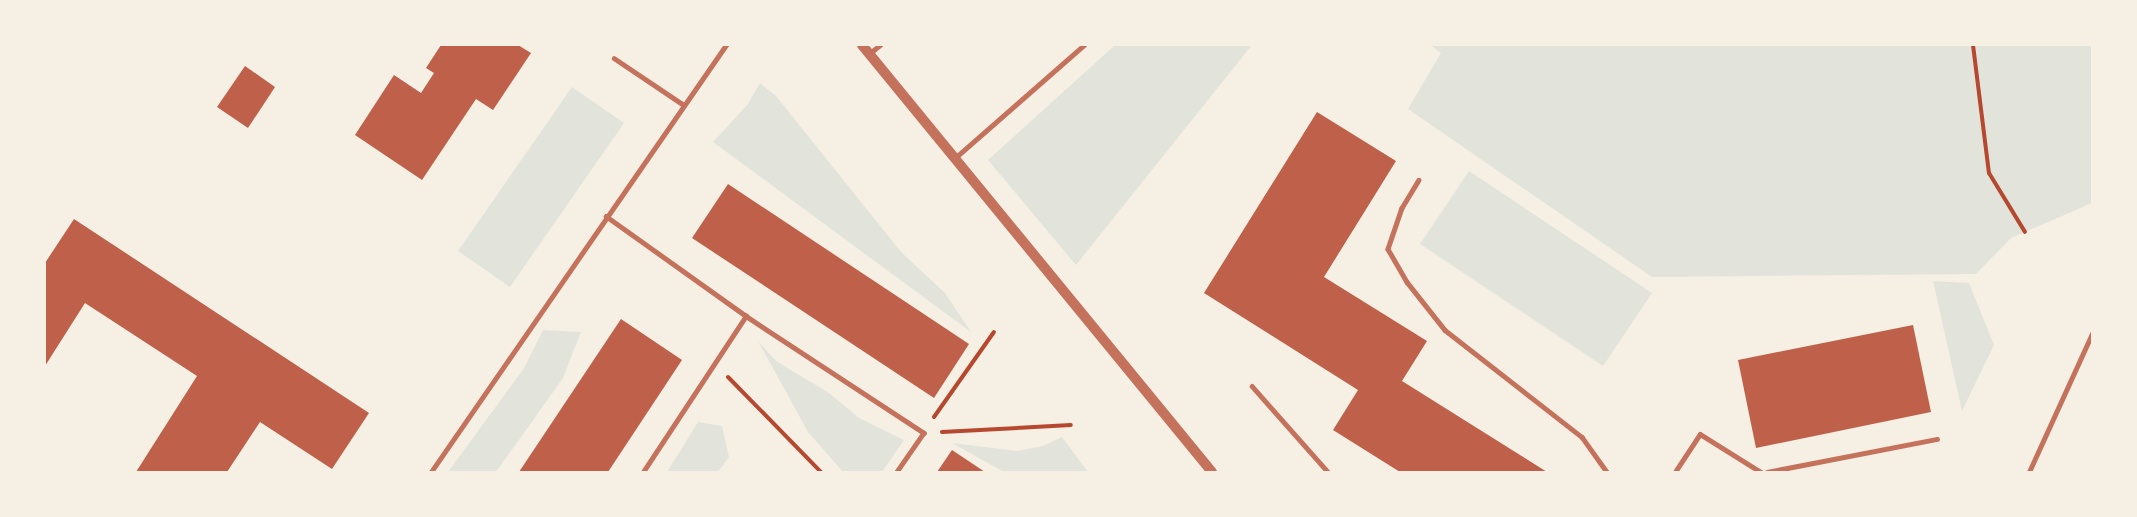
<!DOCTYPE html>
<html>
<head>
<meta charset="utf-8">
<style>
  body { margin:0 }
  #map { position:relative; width:2137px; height:517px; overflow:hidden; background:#f6efe4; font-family:"Libre Baskerville",serif }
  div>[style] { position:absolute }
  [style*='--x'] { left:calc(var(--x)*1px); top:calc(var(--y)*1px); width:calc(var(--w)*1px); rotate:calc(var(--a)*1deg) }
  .green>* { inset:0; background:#e2e4dc }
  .building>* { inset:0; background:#bf614a }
  .path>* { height:4px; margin:-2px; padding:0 2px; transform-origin:2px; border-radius:2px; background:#b5482f }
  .service>* { height:4.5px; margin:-2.25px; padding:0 2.25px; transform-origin:2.25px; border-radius:2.25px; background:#c5725c }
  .tertiary>* { height:10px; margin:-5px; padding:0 5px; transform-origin:5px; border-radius:5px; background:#c5725c }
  span { translate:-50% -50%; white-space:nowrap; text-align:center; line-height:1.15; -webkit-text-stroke:4.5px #f6efe4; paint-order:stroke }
  .frame { position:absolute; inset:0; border:46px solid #f6efe4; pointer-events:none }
</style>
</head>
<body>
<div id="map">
  <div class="green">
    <i style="clip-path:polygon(1115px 45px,1252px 45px,1076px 265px,988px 160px)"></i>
    <i style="clip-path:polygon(1430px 45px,2092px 45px,2092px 203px,2011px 238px,1976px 274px,1652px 277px,1408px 109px,1441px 53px)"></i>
    <i style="clip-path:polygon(760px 83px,776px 96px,901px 252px,945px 293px,971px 332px,713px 142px,748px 104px)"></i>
    <i style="clip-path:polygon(572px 87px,624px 123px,510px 287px,458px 251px)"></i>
    <i style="clip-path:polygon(1469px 171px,1652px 293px,1603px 366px,1420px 244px)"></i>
    <i style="clip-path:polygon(1933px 281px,1969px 283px,1994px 345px,1962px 411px)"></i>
    <i style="clip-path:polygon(543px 330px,581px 332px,563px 378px,496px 472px,448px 472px,524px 368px)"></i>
    <i style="clip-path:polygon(758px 341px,776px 361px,829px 393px,859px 418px,904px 440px,882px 472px,843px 472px,808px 432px)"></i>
    <i style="clip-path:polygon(698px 422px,722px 426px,729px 457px,718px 472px,667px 472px)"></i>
    <i style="clip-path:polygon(1062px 437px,1088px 472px,1004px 472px,952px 443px,1017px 451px,1043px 446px)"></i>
  </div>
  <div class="building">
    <i style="clip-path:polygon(441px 45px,518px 45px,531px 53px,493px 110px,476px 99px,422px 180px,355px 135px,394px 75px,421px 93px,434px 73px,426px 68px)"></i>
    <i style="clip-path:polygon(245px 66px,275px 87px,248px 128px,217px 107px)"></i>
    <i style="clip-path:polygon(1317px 112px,1396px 161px,1324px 277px,1427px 341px,1402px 381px,1547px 472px,1400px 472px,1333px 430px,1358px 390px,1204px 293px)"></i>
    <i style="clip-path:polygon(728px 184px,969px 344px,934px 398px,692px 238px)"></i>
    <i style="clip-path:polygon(74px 219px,369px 413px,332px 469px,260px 422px,227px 472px,136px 472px,197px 376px,85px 303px,45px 366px,45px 263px)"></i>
    <i style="clip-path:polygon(621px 319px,682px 360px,608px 472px,519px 472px)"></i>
    <i style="clip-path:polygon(1913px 325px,1931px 412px,1756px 448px,1738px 360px)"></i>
    <i style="clip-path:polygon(952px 450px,985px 472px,937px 472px)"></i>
  </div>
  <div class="path">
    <i style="--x:1973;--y:45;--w:129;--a:82.9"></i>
    <i style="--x:1989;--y:173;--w:69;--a:58.6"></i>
    <i style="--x:728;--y:377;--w:133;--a:45.6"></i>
    <i style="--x:934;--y:417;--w:104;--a:-54.8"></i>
    <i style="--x:942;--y:432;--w:129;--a:-3.1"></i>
  </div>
  <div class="service">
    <i style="--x:870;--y:53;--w:13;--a:-39"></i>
    <i style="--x:614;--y:58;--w:84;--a:33.9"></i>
    <i style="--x:955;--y:158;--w:171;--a:-41.2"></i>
    <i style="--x:1419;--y:180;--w:33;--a:121"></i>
    <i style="--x:1402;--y:208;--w:43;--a:108.9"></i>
    <i style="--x:1388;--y:249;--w:38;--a:60"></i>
    <i style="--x:1407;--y:282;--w:61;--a:51.6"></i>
    <i style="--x:1445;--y:330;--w:174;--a:38"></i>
    <i style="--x:1582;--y:437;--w:43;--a:54.5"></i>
    <i style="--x:606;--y:216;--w:172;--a:35.5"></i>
    <i style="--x:746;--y:316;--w:213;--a:33.3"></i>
    <i style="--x:924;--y:433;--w:47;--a:124.7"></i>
    <i style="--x:1252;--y:386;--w:115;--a:48.5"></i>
    <i style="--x:431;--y:472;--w:519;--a:-55.36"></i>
    <i style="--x:643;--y:472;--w:187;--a:-56.6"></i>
    <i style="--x:1675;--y:472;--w:45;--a:-56.7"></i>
    <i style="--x:1700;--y:434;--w:72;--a:31.9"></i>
    <i style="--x:1767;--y:472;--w:173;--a:-11"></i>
    <i style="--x:2029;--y:472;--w:152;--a:-65.5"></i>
  </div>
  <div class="tertiary">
    <i style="--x:862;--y:45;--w:552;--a:50.66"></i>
  </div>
  <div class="frame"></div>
</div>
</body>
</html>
